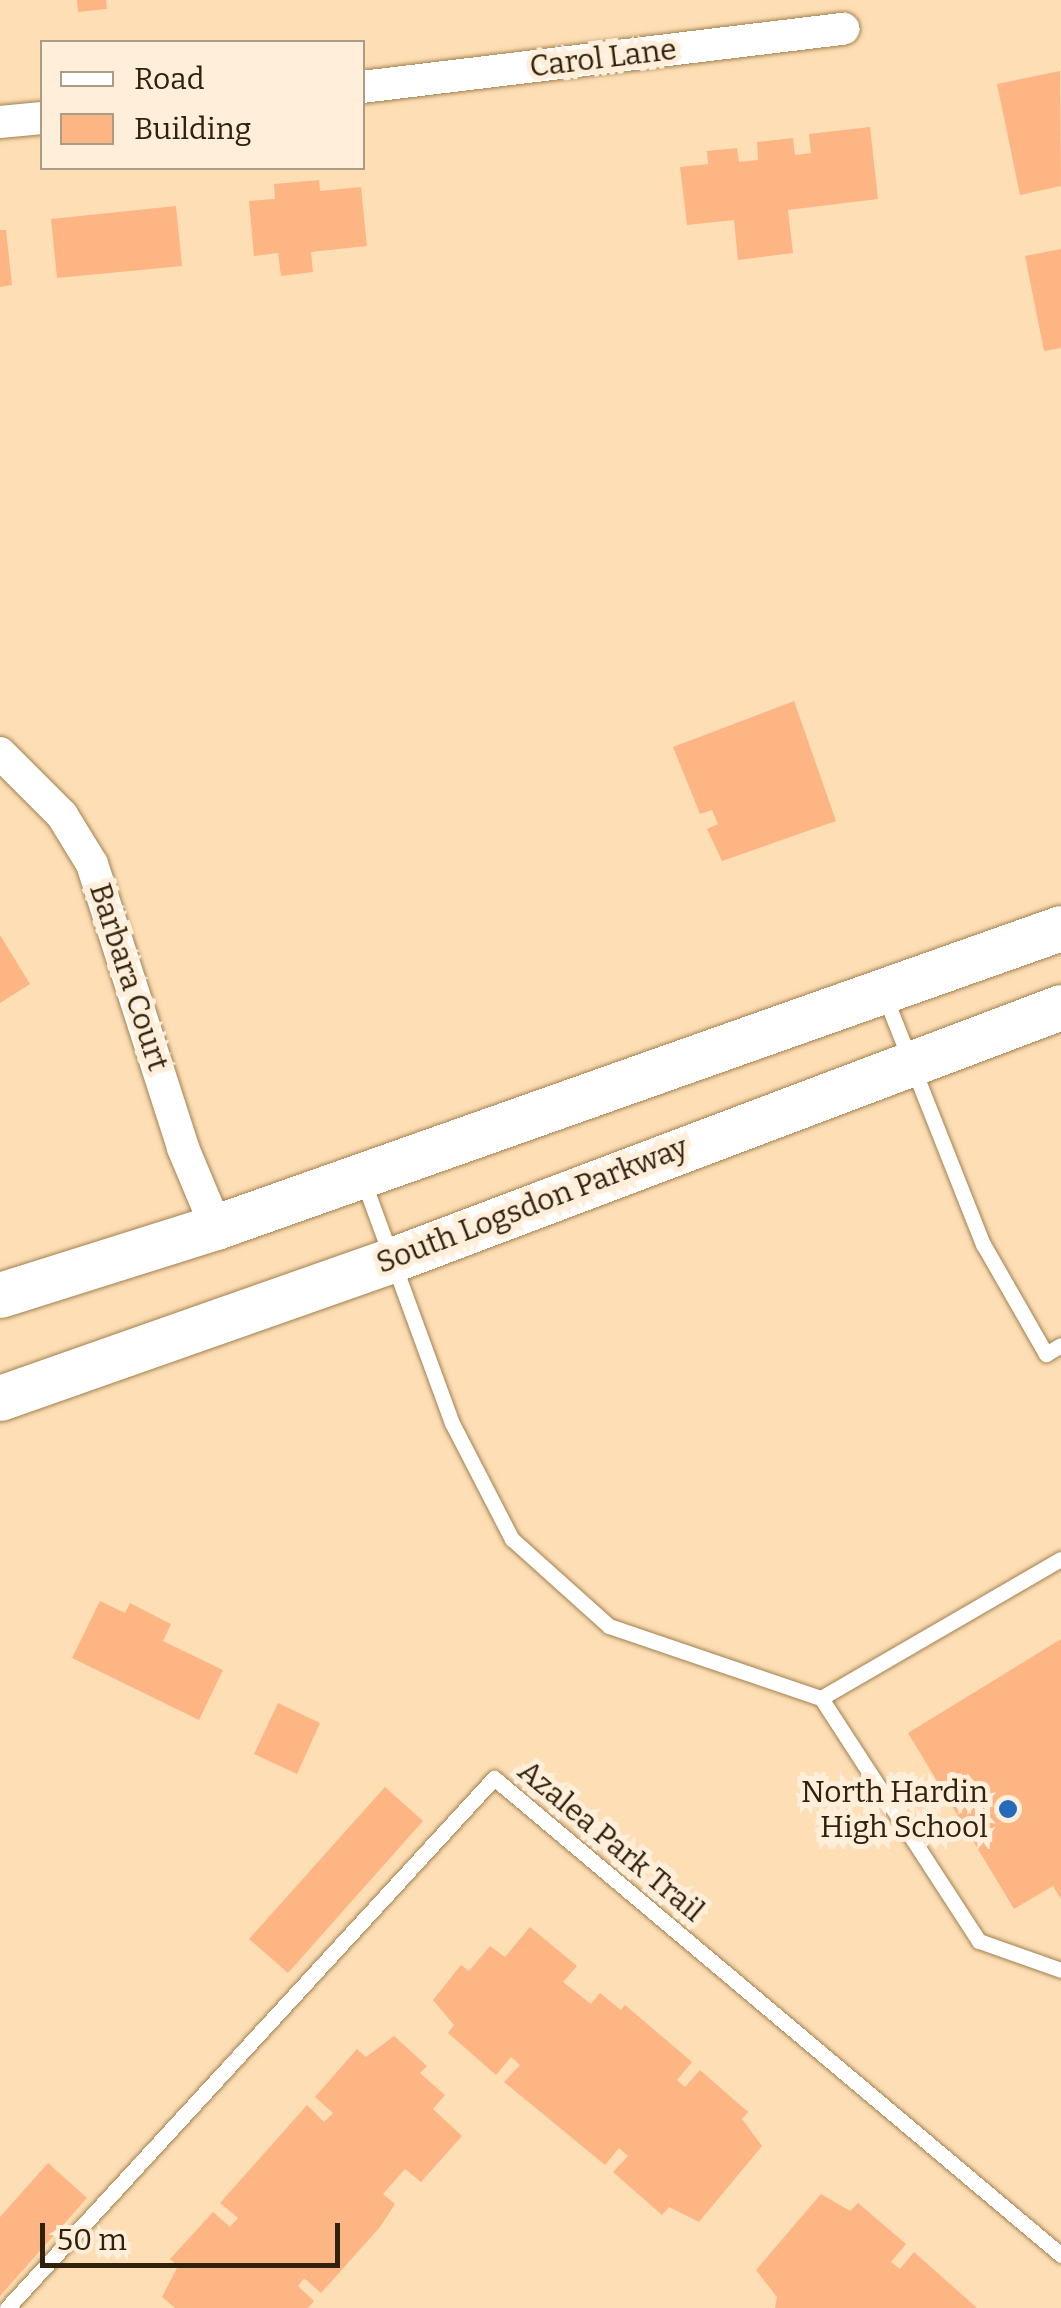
<!DOCTYPE html>
<html>
<head>
<meta charset="utf-8">
<style>
  body { margin:0 }
  #map { position:relative; width:1061px; height:2308px; overflow:hidden; background:#fddeb5; font-family:Bitter,serif }
  div>[style] { position:absolute }
  [style*='--x'] { left:calc(var(--x)*1px); top:calc(var(--y)*1px); width:calc(var(--w)*1px); rotate:calc(var(--a)*1deg) }
  .building>* { inset:0; background:#feb584 }
  .roads { filter:drop-shadow(0 0 2px #a3804e) drop-shadow(0 0 2px #a3804e) }
  .lane>* { height:15px; margin:-7.5px; padding:0 7.5px; transform-origin:7.5px; border-radius:7.5px; background:#fff }
  .street>* { height:32px; margin:-16px; padding:0 16px; transform-origin:16px; border-radius:16px; background:#fff }
  .secondary>* { height:45px; margin:-22.5px; padding:0 22.5px; transform-origin:22.5px; border-radius:22.5px; background:#fff }
  .dots>* { width:28px; height:28px; translate:-50% -50%; box-sizing:border-box; border:5px solid #feeeda; border-radius:50% }
  span { translate:-50% -50%; white-space:nowrap; text-align:center; line-height:1.15; -webkit-text-stroke:10px #feeeda; paint-order:stroke }
  .street-label { font-size:30px; color:#2f210c }
  .poi-label { font-size:30px; color:#2f210c }
  .right { translate:-100% -50%; text-align:right }
  .legend { position:absolute; left:40px; top:40px; width:325px; height:130px; box-sizing:border-box; background:#feeeda; border:2px solid #ab9c88; margin:0; padding:12px 18px; list-style:none; font-size:30px; color:#2f210c }
  .legend li { display:flex; align-items:center; gap:20px; height:50px }
  .legend b { width:50px; border:2px solid #ab9c88 }
  .scale { position:absolute; left:40px; top:2223px; width:300px; height:45px; box-sizing:border-box; border:5px solid #2f210c; border-top:0; padding-left:12px; font-size:30px; line-height:35px; white-space:nowrap; color:#2f210c; -webkit-text-stroke:8px #feeeda; paint-order:stroke }
</style>
</head>
<body>
<div id="map">
  <div class="building">
    <i style="clip-path:polygon(77px 0,106px 0,107px 9px,78px 12px)"></i>
    <i style="clip-path:polygon(1060px 71px,1061px 186px,1020px 195px,997px 84px)"></i>
    <i style="clip-path:polygon(870px 127px,878px 199px,788px 210px,793px 253px,738px 260px,734px 220px,687px 225px,680px 167px,708px 164px,707px 151px,737px 148px,739px 162px,758px 160px,757px 142px,793px 138px,795px 155px,811px 153px,809px 134px)"></i>
    <i style="clip-path:polygon(319px 180px,320px 191px,361px 187px,367px 246px,311px 252px,313px 272px,281px 276px,278px 253px,254px 256px,249px 201px,275px 199px,274px 184px)"></i>
    <i style="clip-path:polygon(176px 206px,182px 266px,57px 278px,51px 219px)"></i>
    <i style="clip-path:polygon(0 230px,6px 230px,12px 285px,0 287px)"></i>
    <i style="clip-path:polygon(1061px 249px,1061px 348px,1044px 351px,1025px 256px)"></i>
    <i style="clip-path:polygon(794px 701px,836px 821px,722px 861px,707px 829px,718px 824px,712px 810px,700px 814px,673px 747px)"></i>
    <i style="clip-path:polygon(0 935px,30px 984px,0 1003px)"></i>
    <i style="clip-path:polygon(100px 1601px,125px 1613px,130px 1603px,171px 1624px,163px 1641px,223px 1670px,199px 1720px,72px 1658px)"></i>
    <i style="clip-path:polygon(1061px 1639px,1061px 1899px,1053px 1886px,1014px 1909px,908px 1733px)"></i>
    <i style="clip-path:polygon(278px 1703px,320px 1723px,297px 1774px,254px 1754px)"></i>
    <i style="clip-path:polygon(385px 1787px,423px 1821px,288px 1973px,249px 1939px)"></i>
    <i style="clip-path:polygon(530px 1927px,577px 1966px,563px 1982px,591px 2004px,600px 1993px,621px 2010px,625px 2005px,692px 2062px,677px 2080px,685px 2087px,700px 2070px,748px 2112px,742px 2119px,762px 2146px,699px 2222px,669px 2207px,662px 2215px,613px 2172px,628px 2156px,619px 2148px,605px 2165px,504px 2082px,520px 2065px,511px 2057px,496px 2075px,448px 2033px,454px 2025px,433px 2000px,461px 1965px,469px 1971px,490px 1946px,505px 1957px)"></i>
    <i style="clip-path:polygon(394px 2036px,427px 2066px,420px 2073px,445px 2095px,433px 2109px,462px 2136px,421px 2182px,405px 2169px,383px 2194px,395px 2204px,380px 2227px,321px 2293px,304px 2278px,298px 2286px,314px 2301px,308px 2308px,175px 2308px,162px 2297px,178px 2266px,170px 2259px,213px 2212px,230px 2227px,238px 2218px,220px 2203px,307px 2105px,324px 2122px,333px 2113px,315px 2097px,357px 2049px,366px 2057px)"></i>
    <i style="clip-path:polygon(48px 2163px,87px 2198px,0 2296px,0 2217px)"></i>
    <i style="clip-path:polygon(821px 2194px,850px 2211px,858px 2203px,906px 2244px,891px 2262px,900px 2269px,914px 2252px,977px 2308px,775px 2308px,777px 2297px,756px 2270px)"></i>
  </div>
  <div class="roads">
    <div class="lane">
      <i style="--x:885;--y:997;--w:266;--a:68.4"></i>
      <i style="--x:983;--y:1244;--w:127;--a:60.2"></i>
      <i style="--x:1046;--y:1354;--w:17;--a:-31"></i>
      <i style="--x:363;--y:1180;--w:259;--a:69.9"></i>
      <i style="--x:452;--y:1423;--w:131;--a:62.7"></i>
      <i style="--x:512;--y:1539;--w:130;--a:41.9"></i>
      <i style="--x:609;--y:1626;--w:224;--a:18.8"></i>
      <i style="--x:821;--y:1698;--w:277;--a:-30.1"></i>
      <i style="--x:821;--y:1698;--w:290;--a:57"></i>
      <i style="--x:979;--y:1941;--w:87;--a:19.5"></i>
      <i style="--x:7;--y:2308;--w:720;--a:-47.42"></i>
      <i style="--x:494;--y:1778;--w:741;--a:40.07"></i>
    </div>
    <div class="street">
      <i style="--x:362;--y:87;--w:485;--a:-6.9"></i>
      <i style="--x:0;--y:122;--w:42;--a:-5.4"></i>
      <i style="--x:0;--y:753;--w:88;--a:45"></i>
      <i style="--x:62;--y:815;--w:57;--a:58.5"></i>
      <i style="--x:92;--y:864;--w:298;--a:72.2"></i>
      <i style="--x:183;--y:1148;--w:86;--a:67.3"></i>
    </div>
    <div class="secondary">
      <i style="--x:0;--y:1295;--w:226;--a:-17.5"></i>
      <i style="--x:216;--y:1227;--w:896;--a:-19.49"></i>
      <i style="--x:0;--y:1398;--w:412;--a:-19.4"></i>
      <i style="--x:389;--y:1261;--w:718;--a:-20.71"></i>
    </div>
  </div>
  <div class="dots">
    <i style="left:1008px;top:1809px;background:#266abb"></i>
  </div>
  <div class="street-label">
    <span style="left:603px;top:58px;rotate:-7deg">Carol Lane</span>
    <span style="left:129px;top:977px;rotate:72deg">Barbara Court</span>
    <span style="left:532px;top:1205px;rotate:-21deg">South Logsdon Parkway</span>
    <span style="left:611px;top:1841px;rotate:40deg">Azalea Park Trail</span>
  </div>
  <div class="poi-label">
    <span class="right" style="left:988px;top:1809px">North Hardin<br>High School</span>
  </div>
  <ul class="legend">
  <li><b style="height:12px;background:#fff"></b>Road</li>
  <li><b style="height:28px;background:#feb584"></b>Building</li>
  </ul>
  <div class="scale">50 m</div>
</div>
</body>
</html>
